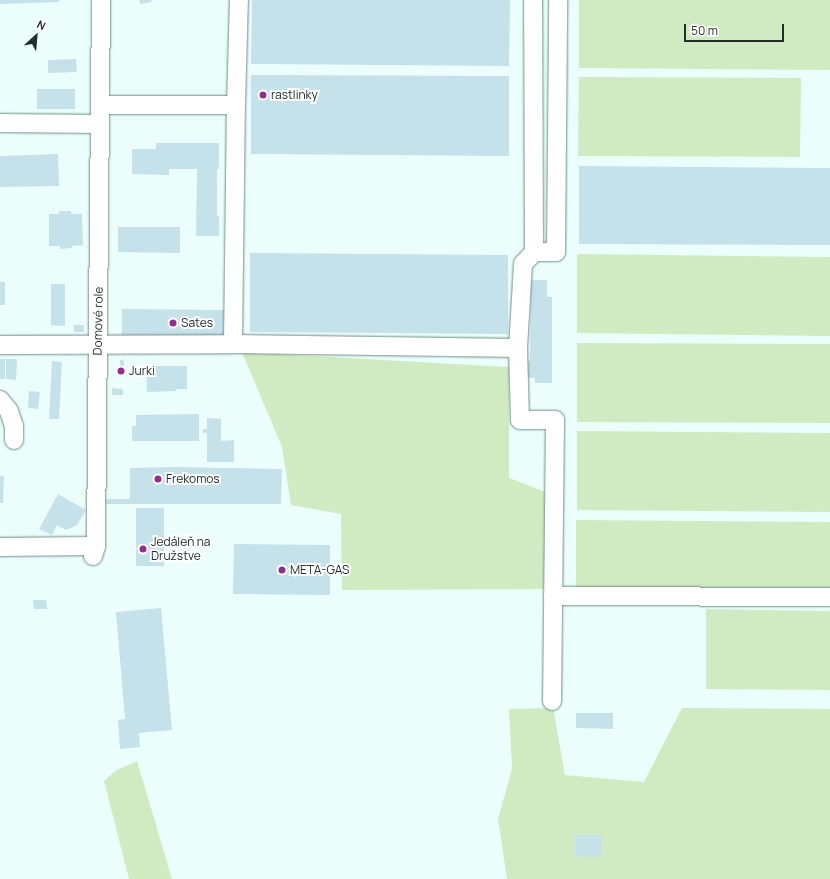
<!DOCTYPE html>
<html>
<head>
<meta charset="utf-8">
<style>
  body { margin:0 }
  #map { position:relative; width:830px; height:879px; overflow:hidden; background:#ebfefc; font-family:Manrope,sans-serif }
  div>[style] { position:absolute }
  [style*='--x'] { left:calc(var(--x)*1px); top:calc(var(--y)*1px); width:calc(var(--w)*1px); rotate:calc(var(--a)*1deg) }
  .green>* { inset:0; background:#d0ebc1 }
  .building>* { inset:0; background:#c5e1ea }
  .roads { filter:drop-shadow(0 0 1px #708c8a) drop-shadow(0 0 1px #708c8a) }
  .minor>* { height:18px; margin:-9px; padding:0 9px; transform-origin:9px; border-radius:9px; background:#fff }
  .dots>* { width:11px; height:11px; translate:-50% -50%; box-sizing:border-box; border:2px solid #fff; border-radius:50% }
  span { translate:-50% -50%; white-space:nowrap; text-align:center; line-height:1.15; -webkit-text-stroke:4px #fff; paint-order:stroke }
  .poi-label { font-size:12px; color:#222d2c }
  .left { translate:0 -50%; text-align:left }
  .street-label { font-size:12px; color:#222d2c }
  .north { position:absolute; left:16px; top:16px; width:40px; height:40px; -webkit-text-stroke:3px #fff; paint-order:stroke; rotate:26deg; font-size:11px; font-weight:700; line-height:16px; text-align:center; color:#222d2c }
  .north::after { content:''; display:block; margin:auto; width:14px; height:18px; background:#222d2c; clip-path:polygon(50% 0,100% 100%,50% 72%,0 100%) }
  .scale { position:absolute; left:684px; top:24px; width:100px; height:18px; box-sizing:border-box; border:2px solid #222d2c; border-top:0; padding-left:5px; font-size:12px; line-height:14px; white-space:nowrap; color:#222d2c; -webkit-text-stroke:3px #fff; paint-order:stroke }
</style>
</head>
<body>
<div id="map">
  <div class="green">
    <i style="clip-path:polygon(579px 0,830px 0,830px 70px,579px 68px)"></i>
    <i style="clip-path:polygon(579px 77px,801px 78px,800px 157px,578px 156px)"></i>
    <i style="clip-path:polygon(577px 254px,830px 257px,830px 336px,577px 333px)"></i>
    <i style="clip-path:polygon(577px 343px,830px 344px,830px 423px,577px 422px)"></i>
    <i style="clip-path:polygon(242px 352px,509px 367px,509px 478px,551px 494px,549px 589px,342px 590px,341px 514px,291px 505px,282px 447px)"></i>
    <i style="clip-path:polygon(577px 431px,830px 433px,830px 512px,577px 510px)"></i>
    <i style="clip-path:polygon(576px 520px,830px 522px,830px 601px,576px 599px)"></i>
    <i style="clip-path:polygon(706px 609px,830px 611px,830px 690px,706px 689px)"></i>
    <i style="clip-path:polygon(553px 708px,565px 775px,644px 782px,682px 708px,830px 709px,830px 879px,507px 879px,498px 819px,512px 769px,509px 709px)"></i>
    <i style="clip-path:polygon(137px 761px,172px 879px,129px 879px,104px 781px,115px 771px)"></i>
  </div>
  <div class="building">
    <i style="clip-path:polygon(0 0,59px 0,59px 2px,0 4px)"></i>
    <i style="clip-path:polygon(139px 0,151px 0,152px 2px,140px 4px)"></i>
    <i style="clip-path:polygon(252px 0,510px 0,509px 66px,251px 64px)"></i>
    <i style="clip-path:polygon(76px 59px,77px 72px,48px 73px,48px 60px)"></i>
    <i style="clip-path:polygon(251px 75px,509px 76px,509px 156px,251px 154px)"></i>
    <i style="clip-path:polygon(37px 89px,75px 89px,75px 109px,37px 109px)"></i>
    <i style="clip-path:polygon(156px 143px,219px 143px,219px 169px,217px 169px,217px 216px,219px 216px,219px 236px,196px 236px,197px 169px,169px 169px,169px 175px,132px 174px,132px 149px,156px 149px)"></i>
    <i style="clip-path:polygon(58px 154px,59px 186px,0 187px,0 156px)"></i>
    <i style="clip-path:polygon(579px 166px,830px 168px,830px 245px,579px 244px)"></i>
    <i style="clip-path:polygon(59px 211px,71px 211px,71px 214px,82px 214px,83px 245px,72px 246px,72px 248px,60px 249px,60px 246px,49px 246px,49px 214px,59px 214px)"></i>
    <i style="clip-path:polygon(118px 227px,180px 227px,180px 253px,118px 252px)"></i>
    <i style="clip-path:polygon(250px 253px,508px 255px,508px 334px,250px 332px)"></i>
    <i style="clip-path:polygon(531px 280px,547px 280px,547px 297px,552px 297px,552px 383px,535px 383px,535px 378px,525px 378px,525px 361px,530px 361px)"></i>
    <i style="clip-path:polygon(0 282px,5px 282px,5px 305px,0 305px)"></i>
    <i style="clip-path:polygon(51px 284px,65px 284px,65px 326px,51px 325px)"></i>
    <i style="clip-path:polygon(122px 309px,225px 310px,225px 337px,122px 335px)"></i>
    <i style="clip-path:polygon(74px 325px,84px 325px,84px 332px,74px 332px)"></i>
    <i style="clip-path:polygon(123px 355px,125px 374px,120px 374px,120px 360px,123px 360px)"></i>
    <i style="clip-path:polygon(0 359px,5px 359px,5px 379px,0 379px)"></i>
    <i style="clip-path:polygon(6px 359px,17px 359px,16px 380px,6px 379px)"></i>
    <i style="clip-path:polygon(52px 361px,62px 362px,59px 419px,49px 419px)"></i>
    <i style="clip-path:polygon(146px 366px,187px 366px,187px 389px,176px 389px,177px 391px,147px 392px)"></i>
    <i style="clip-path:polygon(112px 388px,123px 389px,123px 395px,112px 395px)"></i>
    <i style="clip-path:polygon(29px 391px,40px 392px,38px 409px,28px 408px)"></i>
    <i style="clip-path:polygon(199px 414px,199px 441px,132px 441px,132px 426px,136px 426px,136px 415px)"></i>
    <i style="clip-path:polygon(207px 418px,221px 419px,221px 441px,234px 440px,234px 462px,207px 462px,207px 433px,203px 433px,203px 429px,207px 429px)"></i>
    <i style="clip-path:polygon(172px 467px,282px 469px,281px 504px,104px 504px,104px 499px,130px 499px,130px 468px)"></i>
    <i style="clip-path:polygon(0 476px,4px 476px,3px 503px,0 503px)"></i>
    <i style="clip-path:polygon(58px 494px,86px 510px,77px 525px,66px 530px,57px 525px,52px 535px,39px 529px)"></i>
    <i style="clip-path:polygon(136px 508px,164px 508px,164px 556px,167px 556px,167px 560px,164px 560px,164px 566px,136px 566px)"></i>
    <i style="clip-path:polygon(234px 544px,330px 545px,330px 595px,233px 594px)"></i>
    <i style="clip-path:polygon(33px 600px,46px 600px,47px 609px,34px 609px)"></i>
    <i style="clip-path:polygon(161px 608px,172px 730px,139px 733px,140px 747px,120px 749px,118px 720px,125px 719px,116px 612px)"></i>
    <i style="clip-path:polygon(576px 713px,613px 713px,613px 729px,576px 728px)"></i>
    <i style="clip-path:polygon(575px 832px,577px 835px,602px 835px,601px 857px,575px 856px)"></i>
  </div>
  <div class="roads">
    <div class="minor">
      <i style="--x:100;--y:105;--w:136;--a:0"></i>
      <i style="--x:236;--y:105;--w:105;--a:-88.4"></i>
      <i style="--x:0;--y:123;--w:100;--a:0.6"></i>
      <i style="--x:534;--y:252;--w:22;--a:0"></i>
      <i style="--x:556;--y:252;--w:252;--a:-89.5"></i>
      <i style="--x:233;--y:344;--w:239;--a:-89.3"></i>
      <i style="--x:0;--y:345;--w:233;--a:-0.2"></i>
      <i style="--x:233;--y:344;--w:285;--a:0.8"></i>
      <i style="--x:518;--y:348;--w:84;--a:-86.6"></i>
      <i style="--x:523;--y:264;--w:16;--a:-47"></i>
      <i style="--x:534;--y:252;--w:252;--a:-90.2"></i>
      <i style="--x:518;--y:348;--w:72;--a:88.4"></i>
      <i style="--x:520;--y:420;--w:35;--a:0"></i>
      <i style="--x:555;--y:420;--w:281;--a:90.6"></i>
      <i style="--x:0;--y:400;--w:14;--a:51"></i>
      <i style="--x:9;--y:411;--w:16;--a:72"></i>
      <i style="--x:14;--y:426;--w:14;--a:90"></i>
      <i style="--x:0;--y:547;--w:96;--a:-0.6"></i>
      <i style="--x:93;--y:556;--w:10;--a:-73"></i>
      <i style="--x:96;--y:546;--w:546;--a:-89.48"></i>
      <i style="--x:553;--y:596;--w:277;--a:0.2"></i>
    </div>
  </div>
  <div class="dots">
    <i style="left:263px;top:95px;background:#952d91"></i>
    <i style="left:173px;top:323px;background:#952d91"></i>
    <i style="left:121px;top:371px;background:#952d91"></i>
    <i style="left:158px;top:479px;background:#952d91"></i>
    <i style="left:143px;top:549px;background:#952d91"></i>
    <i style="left:282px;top:570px;background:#952d91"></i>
  </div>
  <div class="poi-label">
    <span class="left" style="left:271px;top:95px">rastlinky</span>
    <span class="left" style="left:181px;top:323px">Sates</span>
    <span class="left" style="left:129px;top:371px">Jurki</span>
    <span class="left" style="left:166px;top:479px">Frekomos</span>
    <span class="left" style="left:151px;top:549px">Jedáleň na<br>Družstve</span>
    <span class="left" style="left:290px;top:570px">META-GAS</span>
  </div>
  <div class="street-label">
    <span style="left:98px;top:321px;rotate:-89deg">Domové role</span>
  </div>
  <div class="north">N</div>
  <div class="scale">50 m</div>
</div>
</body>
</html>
